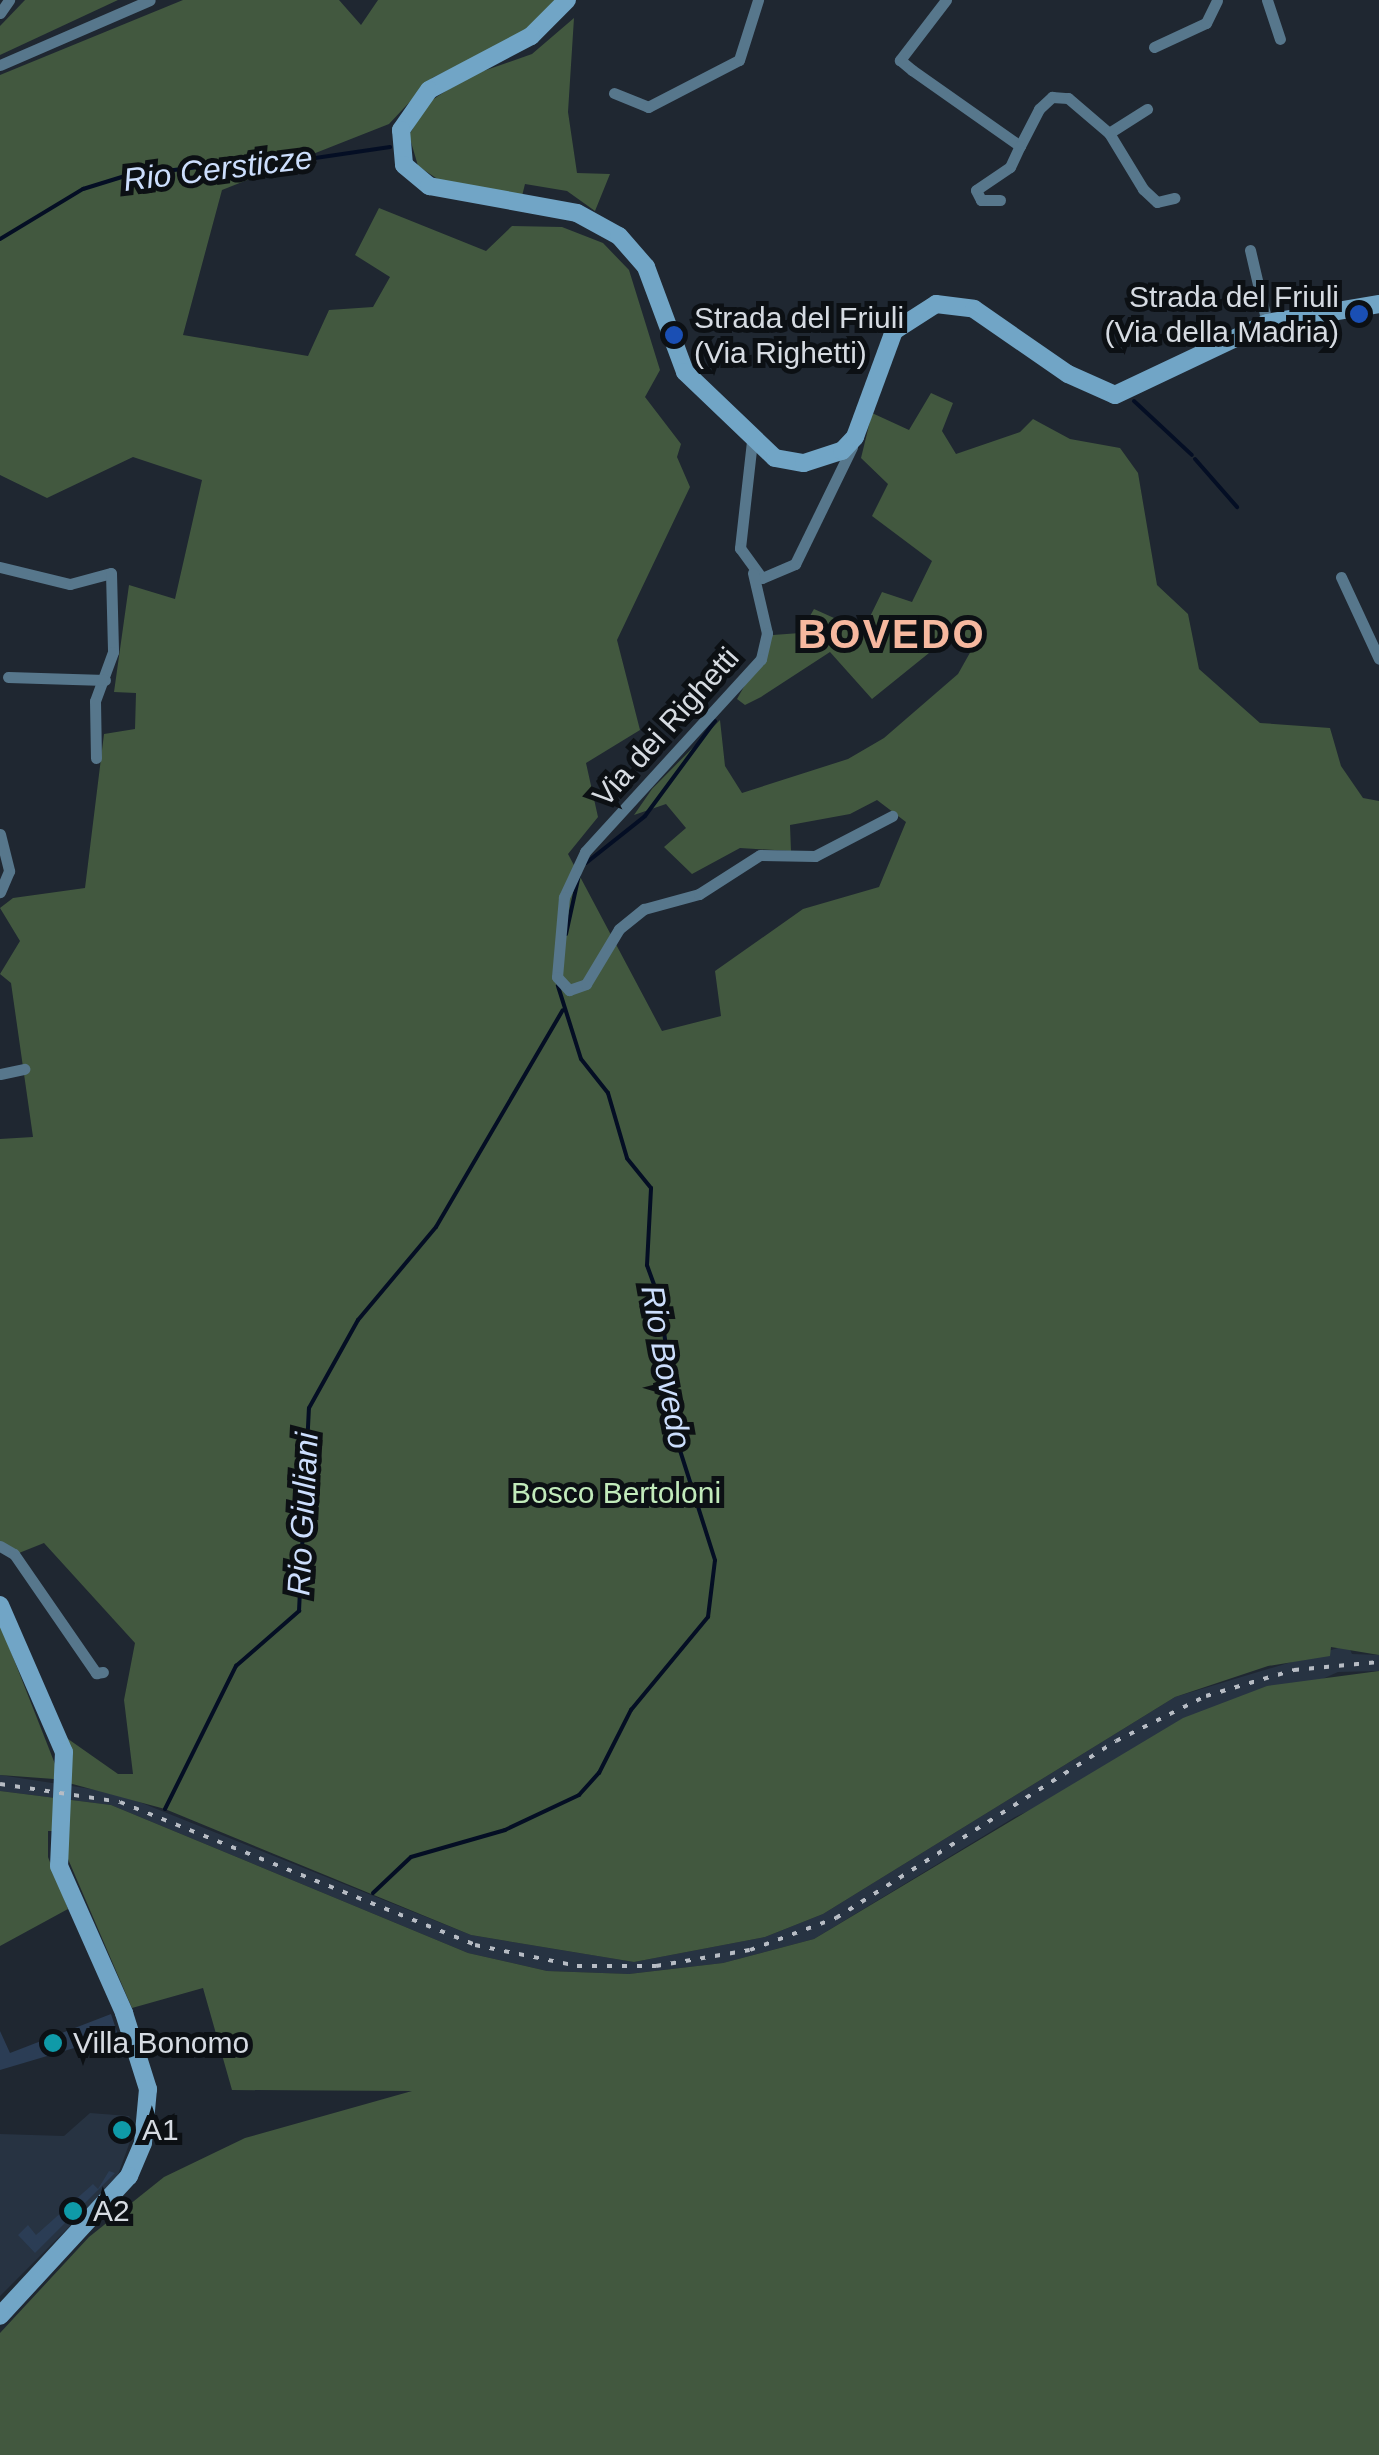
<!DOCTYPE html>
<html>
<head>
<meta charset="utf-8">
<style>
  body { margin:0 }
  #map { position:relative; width:1379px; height:2455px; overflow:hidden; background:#1f2731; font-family:Helvetica,sans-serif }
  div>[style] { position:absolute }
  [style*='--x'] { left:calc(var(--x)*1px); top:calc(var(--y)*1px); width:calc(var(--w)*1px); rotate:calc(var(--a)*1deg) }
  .built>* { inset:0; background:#273342 }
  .forest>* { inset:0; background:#42583f }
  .stream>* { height:4px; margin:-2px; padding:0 2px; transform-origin:2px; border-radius:2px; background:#040e24 }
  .building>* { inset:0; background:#2b3d55 }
  .street>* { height:11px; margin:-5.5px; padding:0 5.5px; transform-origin:5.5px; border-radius:5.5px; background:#57778c }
  .secondary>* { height:18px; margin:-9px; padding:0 9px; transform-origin:9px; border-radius:9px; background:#71a5c6 }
  .rail>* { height:4px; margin-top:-2px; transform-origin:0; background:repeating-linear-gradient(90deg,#b7bcc4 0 5px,transparent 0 15px) }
  .dots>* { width:28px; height:28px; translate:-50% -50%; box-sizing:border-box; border:5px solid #0c1014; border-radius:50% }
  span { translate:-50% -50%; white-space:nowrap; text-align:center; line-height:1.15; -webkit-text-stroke:10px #0c1014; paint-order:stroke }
  .poi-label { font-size:30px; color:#d6dbe2 }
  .right { translate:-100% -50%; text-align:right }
  .left { translate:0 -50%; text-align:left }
  .street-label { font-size:30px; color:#d6dbe2 }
  .park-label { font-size:30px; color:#c2ebbb }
  .water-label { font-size:32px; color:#ccdefd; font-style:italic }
  .district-label { font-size:40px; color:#f6b89f; font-weight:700; letter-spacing:2.5px }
</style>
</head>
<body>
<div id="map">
  <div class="built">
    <i style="clip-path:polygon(1348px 1645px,1352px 1654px,1379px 1655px,1379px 1671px,1338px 1672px,1015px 1817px,814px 1939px,723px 1963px,629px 1974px,547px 1971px,468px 1953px,111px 1805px,0 1791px,0 1775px,117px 1793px,471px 1935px,634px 1962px,765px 1937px,823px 1914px,1175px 1697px)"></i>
    <i style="clip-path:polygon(90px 2113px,129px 2116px,135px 2128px,116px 2180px,0 2296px,0 2134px,64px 2136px)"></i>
  </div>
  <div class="forest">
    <i style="clip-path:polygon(25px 0,118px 0,0 55px,0 26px)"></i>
    <i style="clip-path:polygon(183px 0,339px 0,361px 25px,378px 0,559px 0,534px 28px,432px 78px,389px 124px,222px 190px,183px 335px,308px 356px,329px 310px,373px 307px,390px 277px,355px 255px,379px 208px,486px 251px,512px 226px,562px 227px,603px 243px,629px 270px,660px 370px,645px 397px,681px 444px,677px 457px,690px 487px,617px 640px,640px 730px,586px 763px,598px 817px,568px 854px,662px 1031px,721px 1016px,715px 971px,803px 909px,879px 887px,906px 822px,877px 800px,850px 814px,790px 825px,791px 851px,740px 848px,692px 874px,664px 847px,686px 828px,666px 804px,634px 815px,652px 789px,720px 720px,725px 766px,742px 793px,848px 759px,884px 738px,958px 674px,976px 642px,955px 632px,872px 699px,830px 652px,761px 697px,745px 705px,737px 699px,773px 635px,800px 633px,814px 609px,863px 631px,882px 592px,912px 602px,932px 561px,872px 516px,888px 484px,861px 458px,872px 413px,909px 430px,931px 393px,953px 403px,942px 431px,956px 454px,1020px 432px,1033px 419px,1070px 439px,1120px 448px,1138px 473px,1157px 585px,1188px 614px,1199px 669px,1260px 723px,1330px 728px,1341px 766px,1363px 798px,1379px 801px,1379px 1655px,1331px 1647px,1330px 1656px,1268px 1666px,1175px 1697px,823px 1914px,765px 1937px,634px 1962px,471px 1935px,165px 1809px,54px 1779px,0 1775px,0 1624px,55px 1764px,68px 1769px,61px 1734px,118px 1774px,133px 1774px,124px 1700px,135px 1643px,44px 1543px,19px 1553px,0 1542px,0 1139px,33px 1137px,11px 983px,0 974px,20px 941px,0 908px,13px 898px,85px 888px,104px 734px,135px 729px,136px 693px,114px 692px,129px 585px,175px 599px,202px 480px,133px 457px,47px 498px,0 475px,0 75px)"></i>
    <i style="clip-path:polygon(574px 18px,568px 112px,577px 173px,610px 174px,595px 211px,567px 191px,525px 184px,522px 196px,442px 182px,418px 166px,409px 135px,429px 102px,469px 76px,532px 54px)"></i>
    <i style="clip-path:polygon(1379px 1671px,1379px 2455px,0 2455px,0 2333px,89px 2237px,164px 2177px,245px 2138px,412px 2091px,232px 2090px,203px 1988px,132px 2008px,56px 1831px,48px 1831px,48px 1857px,68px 1909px,0 1946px,0 1791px,111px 1805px,468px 1953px,547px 1971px,629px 1974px,723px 1963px,814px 1939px,1183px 1718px,1267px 1686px)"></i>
  </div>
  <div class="stream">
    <i style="--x:0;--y:239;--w:97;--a:-31.1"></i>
    <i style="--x:83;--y:189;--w:44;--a:-17.2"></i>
    <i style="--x:125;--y:176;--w:74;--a:-7"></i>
    <i style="--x:198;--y:167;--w:17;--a:21"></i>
    <i style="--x:214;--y:173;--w:178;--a:-8.4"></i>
    <i style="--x:1134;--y:401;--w:79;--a:43"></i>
    <i style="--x:1195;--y:459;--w:64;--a:48.8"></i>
    <i style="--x:586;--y:863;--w:75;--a:-38.5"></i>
    <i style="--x:645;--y:816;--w:118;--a:-53.6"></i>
    <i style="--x:566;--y:934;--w:60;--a:-77.6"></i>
    <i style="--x:165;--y:1809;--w:160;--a:-63.6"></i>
    <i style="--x:236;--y:1666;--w:84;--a:-41.1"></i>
    <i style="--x:299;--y:1611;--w:203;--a:-87.2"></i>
    <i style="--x:309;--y:1408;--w:101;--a:-60.9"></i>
    <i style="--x:358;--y:1320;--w:121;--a:-50"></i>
    <i style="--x:436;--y:1227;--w:251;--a:-59.7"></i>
    <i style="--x:373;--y:1893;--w:52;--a:-43.5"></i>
    <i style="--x:411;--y:1857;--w:98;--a:-16"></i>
    <i style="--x:505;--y:1830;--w:82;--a:-25.3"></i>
    <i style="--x:579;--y:1795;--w:30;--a:-48"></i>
    <i style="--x:599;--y:1773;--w:71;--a:-63.1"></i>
    <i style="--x:631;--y:1710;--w:121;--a:-50.4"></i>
    <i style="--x:708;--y:1617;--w:57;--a:-83"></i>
    <i style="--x:715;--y:1560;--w:119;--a:-107.7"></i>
    <i style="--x:679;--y:1447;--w:147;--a:-97.4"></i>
    <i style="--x:660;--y:1301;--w:38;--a:-110"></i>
    <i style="--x:647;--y:1265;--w:77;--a:-87"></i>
    <i style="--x:651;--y:1188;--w:38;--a:-129"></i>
    <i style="--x:627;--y:1158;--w:68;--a:-106.3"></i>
    <i style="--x:608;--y:1093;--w:43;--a:-128.5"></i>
    <i style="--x:581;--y:1059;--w:77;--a:-107.5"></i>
  </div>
  <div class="building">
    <i style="clip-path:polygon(111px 2014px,118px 2035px,0 2070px,0 2031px,10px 2053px)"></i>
    <i style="clip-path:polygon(109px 2171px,115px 2173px,35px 2253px,18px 2235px,28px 2225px,36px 2235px,93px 2184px,98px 2189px)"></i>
  </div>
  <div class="street">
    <i style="--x:946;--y:0;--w:76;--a:127.5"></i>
    <i style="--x:900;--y:60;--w:16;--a:40"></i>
    <i style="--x:912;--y:70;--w:132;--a:35.1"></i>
    <i style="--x:1020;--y:146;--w:42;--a:-62.8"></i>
    <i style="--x:1039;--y:109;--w:18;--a:-43"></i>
    <i style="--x:1052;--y:97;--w:16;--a:4"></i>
    <i style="--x:1068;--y:98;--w:54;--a:40.5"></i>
    <i style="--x:1109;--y:133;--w:66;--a:58.7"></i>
    <i style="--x:1143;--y:189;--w:19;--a:43"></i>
    <i style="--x:1157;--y:202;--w:18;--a:-13"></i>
    <i style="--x:1267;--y:0;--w:41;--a:71.6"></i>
    <i style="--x:0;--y:13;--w:16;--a:-55"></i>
    <i style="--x:1154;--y:47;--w:57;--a:-24.8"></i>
    <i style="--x:1206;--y:23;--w:25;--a:-64"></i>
    <i style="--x:0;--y:65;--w:163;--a:-23.4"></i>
    <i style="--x:614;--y:93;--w:37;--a:22"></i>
    <i style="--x:648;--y:107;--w:102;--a:-27.3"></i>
    <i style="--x:739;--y:60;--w:63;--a:-72.4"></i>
    <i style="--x:1109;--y:133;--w:45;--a:-32.3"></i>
    <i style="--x:1000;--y:200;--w:19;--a:180"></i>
    <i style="--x:981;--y:200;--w:11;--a:-117"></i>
    <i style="--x:976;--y:190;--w:41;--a:-34.1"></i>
    <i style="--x:1010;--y:167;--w:23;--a:-65"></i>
    <i style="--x:1250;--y:250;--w:75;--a:76.9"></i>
    <i style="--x:752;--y:441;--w:108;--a:96.4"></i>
    <i style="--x:740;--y:548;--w:37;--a:54"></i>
    <i style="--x:762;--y:578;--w:36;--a:-23"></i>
    <i style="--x:795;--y:564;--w:130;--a:-64"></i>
    <i style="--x:0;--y:567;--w:72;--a:13.7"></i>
    <i style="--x:70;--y:584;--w:42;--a:-15"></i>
    <i style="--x:111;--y:573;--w:79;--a:88.5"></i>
    <i style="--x:113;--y:652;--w:52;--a:110.2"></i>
    <i style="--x:95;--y:701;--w:57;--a:89"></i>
    <i style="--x:753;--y:573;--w:62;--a:76.9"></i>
    <i style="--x:767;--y:633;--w:27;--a:103"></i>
    <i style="--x:761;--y:659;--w:261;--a:132.4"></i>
    <i style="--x:585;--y:852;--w:50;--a:115"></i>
    <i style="--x:564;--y:897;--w:80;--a:95"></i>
    <i style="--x:557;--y:977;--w:18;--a:47"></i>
    <i style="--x:569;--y:990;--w:18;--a:-19"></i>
    <i style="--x:586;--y:984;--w:64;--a:-59"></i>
    <i style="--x:619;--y:929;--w:32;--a:-39"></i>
    <i style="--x:644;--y:909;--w:57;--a:-15.3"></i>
    <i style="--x:699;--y:894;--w:72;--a:-32.6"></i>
    <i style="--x:760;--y:855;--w:55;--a:1"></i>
    <i style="--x:815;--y:856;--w:87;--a:-27.5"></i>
    <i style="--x:1341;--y:577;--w:90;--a:65.1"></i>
    <i style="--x:8;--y:677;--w:97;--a:1.8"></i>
    <i style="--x:0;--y:834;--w:38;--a:76"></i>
    <i style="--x:9;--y:871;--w:23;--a:113"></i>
    <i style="--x:0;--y:1074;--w:25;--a:-12"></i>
    <i style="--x:0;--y:1546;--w:16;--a:30"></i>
    <i style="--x:14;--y:1554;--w:145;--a:55.4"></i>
    <i style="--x:96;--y:1673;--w:7;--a:-8"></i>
  </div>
  <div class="secondary">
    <i style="--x:567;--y:0;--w:51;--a:135"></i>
    <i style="--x:531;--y:36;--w:115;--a:152.1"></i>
    <i style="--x:429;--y:90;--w:49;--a:125"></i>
    <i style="--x:401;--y:130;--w:35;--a:85"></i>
    <i style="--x:404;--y:165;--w:33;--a:40"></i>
    <i style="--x:429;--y:186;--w:150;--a:10.3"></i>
    <i style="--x:577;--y:213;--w:48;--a:28.7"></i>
    <i style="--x:619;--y:236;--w:41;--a:48.9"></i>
    <i style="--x:646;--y:267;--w:112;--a:69.6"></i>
    <i style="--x:685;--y:372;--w:124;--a:43.7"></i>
    <i style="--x:775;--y:458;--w:29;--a:10"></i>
    <i style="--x:804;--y:463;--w:40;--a:-18"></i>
    <i style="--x:842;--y:451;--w:19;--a:-47"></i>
    <i style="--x:855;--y:437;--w:113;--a:-69.8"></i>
    <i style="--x:894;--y:331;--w:50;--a:-32.7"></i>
    <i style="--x:936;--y:304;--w:38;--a:7"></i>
    <i style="--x:974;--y:309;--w:114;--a:34.7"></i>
    <i style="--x:1068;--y:374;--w:51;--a:24.1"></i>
    <i style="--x:1115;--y:395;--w:168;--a:-25.3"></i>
    <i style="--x:1267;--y:323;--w:114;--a:-9.6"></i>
    <i style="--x:0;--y:1605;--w:160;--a:66.5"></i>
    <i style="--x:64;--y:1752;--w:114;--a:92.5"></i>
    <i style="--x:59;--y:1866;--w:161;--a:66.1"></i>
    <i style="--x:124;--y:2013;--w:80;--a:72.5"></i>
    <i style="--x:148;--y:2089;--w:54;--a:95.3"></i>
    <i style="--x:143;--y:2143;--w:36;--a:113"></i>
    <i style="--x:129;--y:2176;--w:190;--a:132.7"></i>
  </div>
  <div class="rail">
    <i style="--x:0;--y:1784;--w:121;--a:8.5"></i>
    <i style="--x:120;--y:1802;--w:383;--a:21.9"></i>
    <i style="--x:475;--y:1945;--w:104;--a:11.6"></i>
    <i style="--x:577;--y:1966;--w:79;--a:0"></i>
    <i style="--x:656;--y:1966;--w:95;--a:-9.7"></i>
    <i style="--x:750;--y:1950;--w:92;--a:-20.4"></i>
    <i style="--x:836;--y:1918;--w:331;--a:-32.3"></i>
    <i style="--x:1116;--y:1741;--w:101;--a:-26.6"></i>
    <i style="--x:1206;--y:1696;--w:92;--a:-16.5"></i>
    <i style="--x:1294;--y:1670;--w:85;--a:-5.4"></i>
  </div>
  <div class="dots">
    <i style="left:1359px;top:314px;background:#1a4fb4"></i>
    <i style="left:674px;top:335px;background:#1a4fb4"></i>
    <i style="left:53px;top:2043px;background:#0f9aa8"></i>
    <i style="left:122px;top:2130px;background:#0f9aa8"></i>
    <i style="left:73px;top:2211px;background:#0f9aa8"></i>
  </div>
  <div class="poi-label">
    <span class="right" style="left:1339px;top:314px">Strada del Friuli<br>(Via della Madria)</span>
    <span class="left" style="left:694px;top:335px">Strada del Friuli<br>(Via Righetti)</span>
    <span class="left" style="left:73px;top:2043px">Villa Bonomo</span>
    <span class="left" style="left:142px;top:2130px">A1</span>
    <span class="left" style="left:93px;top:2211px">A2</span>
  </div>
  <div class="street-label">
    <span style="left:666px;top:727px;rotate:-48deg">Via dei Righetti</span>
  </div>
  <div class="park-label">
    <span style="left:616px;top:1493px">Bosco Bertoloni</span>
  </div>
  <div class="water-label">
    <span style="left:218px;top:169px;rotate:-7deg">Rio Cersticze</span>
    <span style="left:666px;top:1367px;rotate:80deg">Rio Bovedo</span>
    <span style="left:303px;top:1514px;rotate:-87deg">Rio Giuliani</span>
  </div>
  <div class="district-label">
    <span style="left:892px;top:634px">BOVEDO</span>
  </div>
</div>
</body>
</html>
